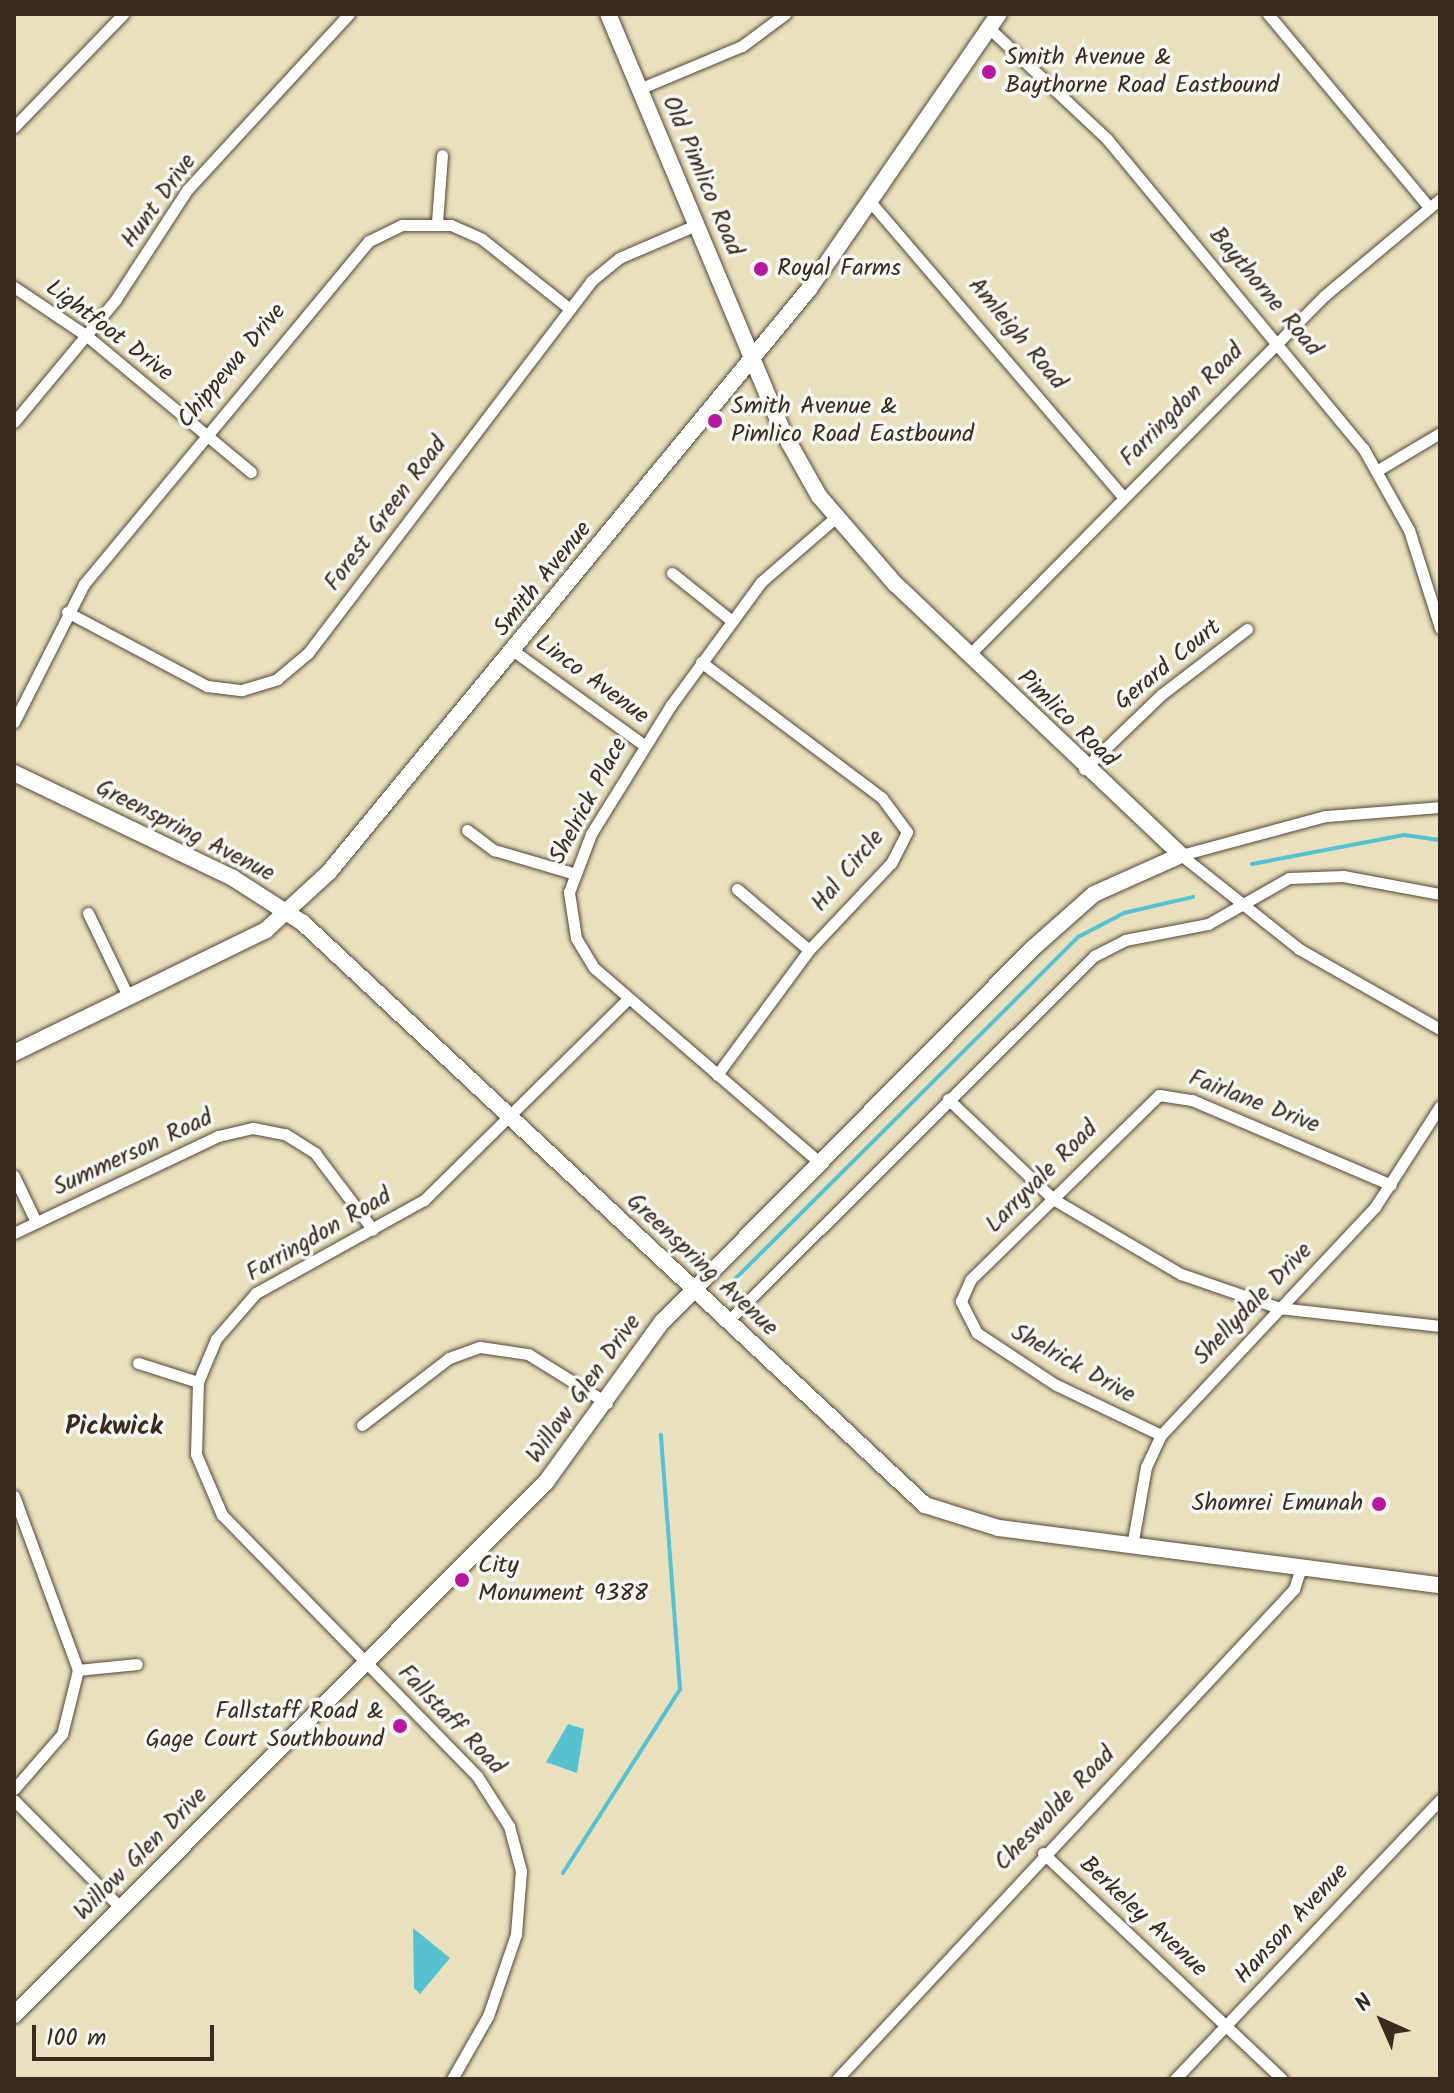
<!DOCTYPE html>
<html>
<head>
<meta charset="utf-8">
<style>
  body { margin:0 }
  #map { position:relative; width:1454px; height:2093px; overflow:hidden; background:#e9e0be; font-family:Kalam,sans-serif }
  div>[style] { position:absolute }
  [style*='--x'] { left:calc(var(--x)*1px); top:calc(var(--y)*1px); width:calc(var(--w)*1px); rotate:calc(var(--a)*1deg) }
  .water>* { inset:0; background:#56c2d1 }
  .stream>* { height:4px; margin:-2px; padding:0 2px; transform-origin:2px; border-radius:2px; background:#56c2d1 }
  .roads { filter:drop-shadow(0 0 2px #554536) drop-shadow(0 0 2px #554536) }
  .street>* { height:11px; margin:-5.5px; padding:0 5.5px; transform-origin:5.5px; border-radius:5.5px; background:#fff }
  .secondary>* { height:16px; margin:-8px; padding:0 8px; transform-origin:8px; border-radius:8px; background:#fff }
  .dots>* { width:22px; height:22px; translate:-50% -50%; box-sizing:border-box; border:4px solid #f6f6f2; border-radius:50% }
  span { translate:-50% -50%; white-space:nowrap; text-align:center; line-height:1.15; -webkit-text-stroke:7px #f6f6f2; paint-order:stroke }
  .poi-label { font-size:24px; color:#3b2a1e }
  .left { translate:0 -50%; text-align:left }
  .right { translate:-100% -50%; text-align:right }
  .street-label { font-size:24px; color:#3b2a1e }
  .neighbourhood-label { font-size:26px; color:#3b2a1e; font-weight:700 }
  .frame { position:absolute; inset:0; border:16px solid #3b2a1e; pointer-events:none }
  .north { position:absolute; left:1342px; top:1981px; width:80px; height:80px; -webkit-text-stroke:6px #f6f6f2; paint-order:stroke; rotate:315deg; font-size:22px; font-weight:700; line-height:32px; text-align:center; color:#3b2a1e }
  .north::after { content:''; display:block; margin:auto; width:28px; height:36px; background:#3b2a1e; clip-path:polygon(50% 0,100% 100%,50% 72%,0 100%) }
  .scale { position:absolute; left:32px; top:2025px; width:182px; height:36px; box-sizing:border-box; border:4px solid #3b2a1e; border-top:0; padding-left:10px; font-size:24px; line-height:28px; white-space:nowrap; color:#3b2a1e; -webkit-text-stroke:6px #f6f6f2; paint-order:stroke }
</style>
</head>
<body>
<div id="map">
  <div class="water">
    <i style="clip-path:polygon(568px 1724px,584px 1729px,577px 1773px,546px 1762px)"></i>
    <i style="clip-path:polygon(413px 1928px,450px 1958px,420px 1994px,414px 1988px)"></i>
  </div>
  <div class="stream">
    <i style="--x:1252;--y:864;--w:155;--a:-10.8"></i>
    <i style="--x:1404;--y:835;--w:36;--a:8"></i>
    <i style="--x:734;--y:1280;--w:486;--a:-44.9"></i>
    <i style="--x:1078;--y:937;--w:52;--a:-27.6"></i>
    <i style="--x:1124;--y:913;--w:71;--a:-13.1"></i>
    <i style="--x:563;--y:1873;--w:218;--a:-57.5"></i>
    <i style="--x:680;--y:1689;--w:255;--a:-94.3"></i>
  </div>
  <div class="roads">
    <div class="street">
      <i style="--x:1268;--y:14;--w:251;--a:50.2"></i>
      <i style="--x:990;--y:29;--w:161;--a:43.2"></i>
      <i style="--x:1107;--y:139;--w:401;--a:50.4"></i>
      <i style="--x:1363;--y:448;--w:94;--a:60.7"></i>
      <i style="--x:1409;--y:530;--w:103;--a:72.4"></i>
      <i style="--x:639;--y:89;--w:112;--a:-22.7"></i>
      <i style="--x:742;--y:46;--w:54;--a:-36.7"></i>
      <i style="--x:14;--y:127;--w:157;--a:-46"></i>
      <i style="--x:873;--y:205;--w:383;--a:49.4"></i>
      <i style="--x:437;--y:222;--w:67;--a:-85.7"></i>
      <i style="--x:14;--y:287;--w:88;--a:33.9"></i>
      <i style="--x:87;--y:336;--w:213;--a:39.7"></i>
      <i style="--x:14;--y:422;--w:160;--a:-50.3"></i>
      <i style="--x:116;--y:299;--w:130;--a:-56.9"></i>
      <i style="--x:187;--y:190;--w:239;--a:-47.4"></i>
      <i style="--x:1378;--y:470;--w:72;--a:-30.8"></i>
      <i style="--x:672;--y:573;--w:77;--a:38.7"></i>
      <i style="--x:67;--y:612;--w:158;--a:27.9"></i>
      <i style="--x:207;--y:686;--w:35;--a:7"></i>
      <i style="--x:242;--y:690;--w:37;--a:-17"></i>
      <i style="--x:277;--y:679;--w:40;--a:-40"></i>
      <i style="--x:308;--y:653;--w:467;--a:-52.7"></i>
      <i style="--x:591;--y:281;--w:36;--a:-39"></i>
      <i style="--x:619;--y:258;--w:84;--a:-23.2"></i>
      <i style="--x:515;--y:652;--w:159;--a:35.8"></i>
      <i style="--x:969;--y:655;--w:505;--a:-45.32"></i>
      <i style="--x:1324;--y:296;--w:151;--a:-39.9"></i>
      <i style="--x:701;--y:662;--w:226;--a:36.9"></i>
      <i style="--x:882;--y:798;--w:42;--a:53.7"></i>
      <i style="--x:907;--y:832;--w:35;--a:117"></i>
      <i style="--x:891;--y:863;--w:120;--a:133.3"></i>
      <i style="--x:809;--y:950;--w:155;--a:126.4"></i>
      <i style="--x:14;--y:722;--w:155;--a:-63.1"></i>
      <i style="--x:84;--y:584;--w:446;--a:-50.3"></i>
      <i style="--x:369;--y:241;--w:37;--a:-26"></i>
      <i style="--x:402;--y:225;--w:49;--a:0"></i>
      <i style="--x:451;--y:225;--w:34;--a:24"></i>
      <i style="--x:482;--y:239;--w:112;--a:38.5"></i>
      <i style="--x:1084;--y:769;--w:108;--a:-43.9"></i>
      <i style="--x:1162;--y:694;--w:107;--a:-37.4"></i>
      <i style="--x:467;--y:830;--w:34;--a:37"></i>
      <i style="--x:494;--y:850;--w:81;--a:16.4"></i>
      <i style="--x:1181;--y:855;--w:151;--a:38.5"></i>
      <i style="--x:1299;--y:949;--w:162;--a:29.6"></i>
      <i style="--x:1181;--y:855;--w:150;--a:-15.1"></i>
      <i style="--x:1326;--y:816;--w:114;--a:-4.5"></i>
      <i style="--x:737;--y:889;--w:94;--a:40.3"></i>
      <i style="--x:88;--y:913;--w:92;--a:64.3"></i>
      <i style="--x:948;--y:1099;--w:145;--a:43.6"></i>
      <i style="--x:1053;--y:1199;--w:148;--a:30.4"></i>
      <i style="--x:1181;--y:1274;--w:104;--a:19.1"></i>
      <i style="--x:1279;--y:1308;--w:162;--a:6.4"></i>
      <i style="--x:819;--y:1162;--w:297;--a:-139.2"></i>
      <i style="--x:594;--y:968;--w:35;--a:-121"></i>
      <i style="--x:576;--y:938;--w:47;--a:-98.7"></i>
      <i style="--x:569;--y:892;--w:62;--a:-69.2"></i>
      <i style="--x:591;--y:834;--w:152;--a:-58.2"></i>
      <i style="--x:671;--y:705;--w:152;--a:-53.8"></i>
      <i style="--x:761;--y:582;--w:98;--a:-40.9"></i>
      <i style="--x:14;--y:1176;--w:51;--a:64.4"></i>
      <i style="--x:14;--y:1233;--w:226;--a:-25.4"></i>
      <i style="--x:218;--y:1136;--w:36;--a:-13"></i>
      <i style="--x:253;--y:1128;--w:33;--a:11"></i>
      <i style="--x:285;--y:1134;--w:36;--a:32"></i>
      <i style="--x:315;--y:1153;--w:96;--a:53"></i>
      <i style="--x:727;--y:1322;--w:518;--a:-44.92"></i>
      <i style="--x:1094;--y:956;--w:35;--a:-27"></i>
      <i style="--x:1125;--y:940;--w:85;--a:-10.9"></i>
      <i style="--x:1208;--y:924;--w:93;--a:-29.6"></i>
      <i style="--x:1289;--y:878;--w:54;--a:-2.1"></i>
      <i style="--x:1343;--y:876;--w:99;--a:10.5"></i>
      <i style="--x:138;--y:1363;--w:63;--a:17.6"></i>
      <i style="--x:362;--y:1425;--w:110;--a:-37.6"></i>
      <i style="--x:449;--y:1358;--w:33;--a:-20"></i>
      <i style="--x:480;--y:1347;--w:49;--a:8.3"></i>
      <i style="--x:528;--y:1354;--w:93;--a:31.8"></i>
      <i style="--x:1161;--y:1435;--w:116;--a:-154.5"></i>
      <i style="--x:1056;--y:1385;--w:95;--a:-146.6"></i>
      <i style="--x:977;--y:1333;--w:36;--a:-117"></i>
      <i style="--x:961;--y:1301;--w:24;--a:-66"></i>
      <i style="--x:971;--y:1279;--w:263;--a:-44.4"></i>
      <i style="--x:1159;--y:1095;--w:33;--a:9"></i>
      <i style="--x:1192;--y:1100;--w:216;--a:23.1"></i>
      <i style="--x:14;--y:1496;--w:185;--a:69.8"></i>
      <i style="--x:78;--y:1670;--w:66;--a:104"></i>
      <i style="--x:62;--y:1734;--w:73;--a:131.1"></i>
      <i style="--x:1132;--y:1546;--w:80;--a:-80"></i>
      <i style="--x:1146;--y:1467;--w:35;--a:-65"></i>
      <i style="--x:1161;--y:1435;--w:313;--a:-46.8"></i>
      <i style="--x:1375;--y:1207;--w:120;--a:-57.2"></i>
      <i style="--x:78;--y:1670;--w:59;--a:-5.8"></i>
      <i style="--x:14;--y:1800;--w:152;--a:45.3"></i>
      <i style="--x:1043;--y:1853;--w:329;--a:43.4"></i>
      <i style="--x:452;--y:2079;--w:73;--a:-60.3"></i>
      <i style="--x:488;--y:2016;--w:87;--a:-71.1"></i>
      <i style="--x:516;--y:1934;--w:63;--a:-85.5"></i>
      <i style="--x:521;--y:1871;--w:47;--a:-104.9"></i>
      <i style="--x:509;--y:1826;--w:59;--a:-122.6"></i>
      <i style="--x:477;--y:1776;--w:365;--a:-134.3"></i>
      <i style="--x:222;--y:1515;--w:66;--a:-113.1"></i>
      <i style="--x:196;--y:1454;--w:72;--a:-88.4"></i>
      <i style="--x:198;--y:1382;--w:47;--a:-67.3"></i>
      <i style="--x:216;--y:1339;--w:61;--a:-49"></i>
      <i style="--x:256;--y:1293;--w:192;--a:-29"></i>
      <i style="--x:424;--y:1200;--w:285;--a:-44.6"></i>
      <i style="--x:837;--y:2079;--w:670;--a:-47"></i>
      <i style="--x:1294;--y:1589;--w:22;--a:-72"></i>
      <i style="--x:1175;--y:2079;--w:385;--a:-46.5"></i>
    </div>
    <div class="secondary">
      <i style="--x:14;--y:773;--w:243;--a:25.6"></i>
      <i style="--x:233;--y:878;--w:83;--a:32.7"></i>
      <i style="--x:303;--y:923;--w:852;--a:43.1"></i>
      <i style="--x:925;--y:1505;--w:77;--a:17.3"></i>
      <i style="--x:999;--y:1528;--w:445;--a:7.4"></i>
      <i style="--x:14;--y:1053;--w:280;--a:-26"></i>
      <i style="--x:266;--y:930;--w:86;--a:-42.6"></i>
      <i style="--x:329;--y:872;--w:755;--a:-50.53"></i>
      <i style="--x:809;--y:289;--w:334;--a:-55.4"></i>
      <i style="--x:14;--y:2015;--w:753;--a:-45.05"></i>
      <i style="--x:546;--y:1482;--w:198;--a:-54.1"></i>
      <i style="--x:662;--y:1322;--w:527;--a:-45.23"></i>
      <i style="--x:1033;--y:948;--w:81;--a:-41.5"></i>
      <i style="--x:1094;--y:894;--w:95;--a:-24.1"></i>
      <i style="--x:1181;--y:855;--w:393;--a:-136.5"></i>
      <i style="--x:896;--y:585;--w:118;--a:-130.9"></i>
      <i style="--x:819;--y:496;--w:73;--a:-119.4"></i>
      <i style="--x:783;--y:432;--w:453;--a:-112.7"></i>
    </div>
  </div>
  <div class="dots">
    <i style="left:989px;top:72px;background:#b5179e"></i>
    <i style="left:761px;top:269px;background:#b5179e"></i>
    <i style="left:715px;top:421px;background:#b5179e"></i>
    <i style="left:1379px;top:1504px;background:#b5179e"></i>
    <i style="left:462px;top:1580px;background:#b5179e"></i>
    <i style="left:400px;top:1726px;background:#b5179e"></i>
  </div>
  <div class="poi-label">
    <span class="left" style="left:1005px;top:72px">Smith Avenue &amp;<br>Baythorne Road Eastbound</span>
    <span class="left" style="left:777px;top:269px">Royal Farms</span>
    <span class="left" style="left:731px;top:421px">Smith Avenue &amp;<br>Pimlico Road Eastbound</span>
    <span class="right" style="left:1363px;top:1504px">Shomrei Emunah</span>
    <span class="left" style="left:478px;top:1580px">City<br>Monument 9388</span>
    <span class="right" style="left:384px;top:1726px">Fallstaff Road &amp;<br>Gage Court Southbound</span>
  </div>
  <div class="street-label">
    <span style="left:702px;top:176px;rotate:67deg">Old Pimlico Road</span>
    <span style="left:159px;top:201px;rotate:-54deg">Hunt Drive</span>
    <span style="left:1265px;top:292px;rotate:50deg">Baythorne Road</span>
    <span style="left:109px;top:331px;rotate:37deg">Lightfoot Drive</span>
    <span style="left:1017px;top:334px;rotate:50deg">Amleigh Road</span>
    <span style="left:232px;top:366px;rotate:-50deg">Chippewa Drive</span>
    <span style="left:1182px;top:405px;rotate:-45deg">Farringdon Road</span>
    <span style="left:386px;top:514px;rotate:-53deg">Forest Green Road</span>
    <span style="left:543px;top:579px;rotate:-51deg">Smith Avenue</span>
    <span style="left:1168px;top:665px;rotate:-39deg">Gerard Court</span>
    <span style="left:592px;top:680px;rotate:36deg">Linco Avenue</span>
    <span style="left:1067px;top:719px;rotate:44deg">Pimlico Road</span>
    <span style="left:589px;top:801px;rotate:-62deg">Shelrick Place</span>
    <span style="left:185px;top:831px;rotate:27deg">Greenspring Avenue</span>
    <span style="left:848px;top:871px;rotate:-50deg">Hal Circle</span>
    <span style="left:1254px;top:1102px;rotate:21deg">Fairlane Drive</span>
    <span style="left:133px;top:1153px;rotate:-25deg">Summerson Road</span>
    <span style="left:1042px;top:1177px;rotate:-45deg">Larryvale Road</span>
    <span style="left:319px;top:1235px;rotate:-30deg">Farringdon Road</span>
    <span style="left:702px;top:1265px;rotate:43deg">Greenspring Avenue</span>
    <span style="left:1253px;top:1304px;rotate:-46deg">Shellydale Drive</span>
    <span style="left:1073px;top:1364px;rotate:29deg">Shelrick Drive</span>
    <span style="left:584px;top:1389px;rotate:-54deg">Willow Glen Drive</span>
    <span style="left:451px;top:1720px;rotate:46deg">Fallstaff Road</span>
    <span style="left:1055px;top:1809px;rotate:-46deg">Cheswolde Road</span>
    <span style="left:141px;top:1854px;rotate:-45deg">Willow Glen Drive</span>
    <span style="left:1143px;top:1917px;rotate:43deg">Berkeley Avenue</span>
    <span style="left:1292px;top:1924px;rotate:-47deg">Hanson Avenue</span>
  </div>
  <div class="neighbourhood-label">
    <span style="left:114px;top:1428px">Pickwick</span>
  </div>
  <div class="frame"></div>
  <div class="north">N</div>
  <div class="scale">100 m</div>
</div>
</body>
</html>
